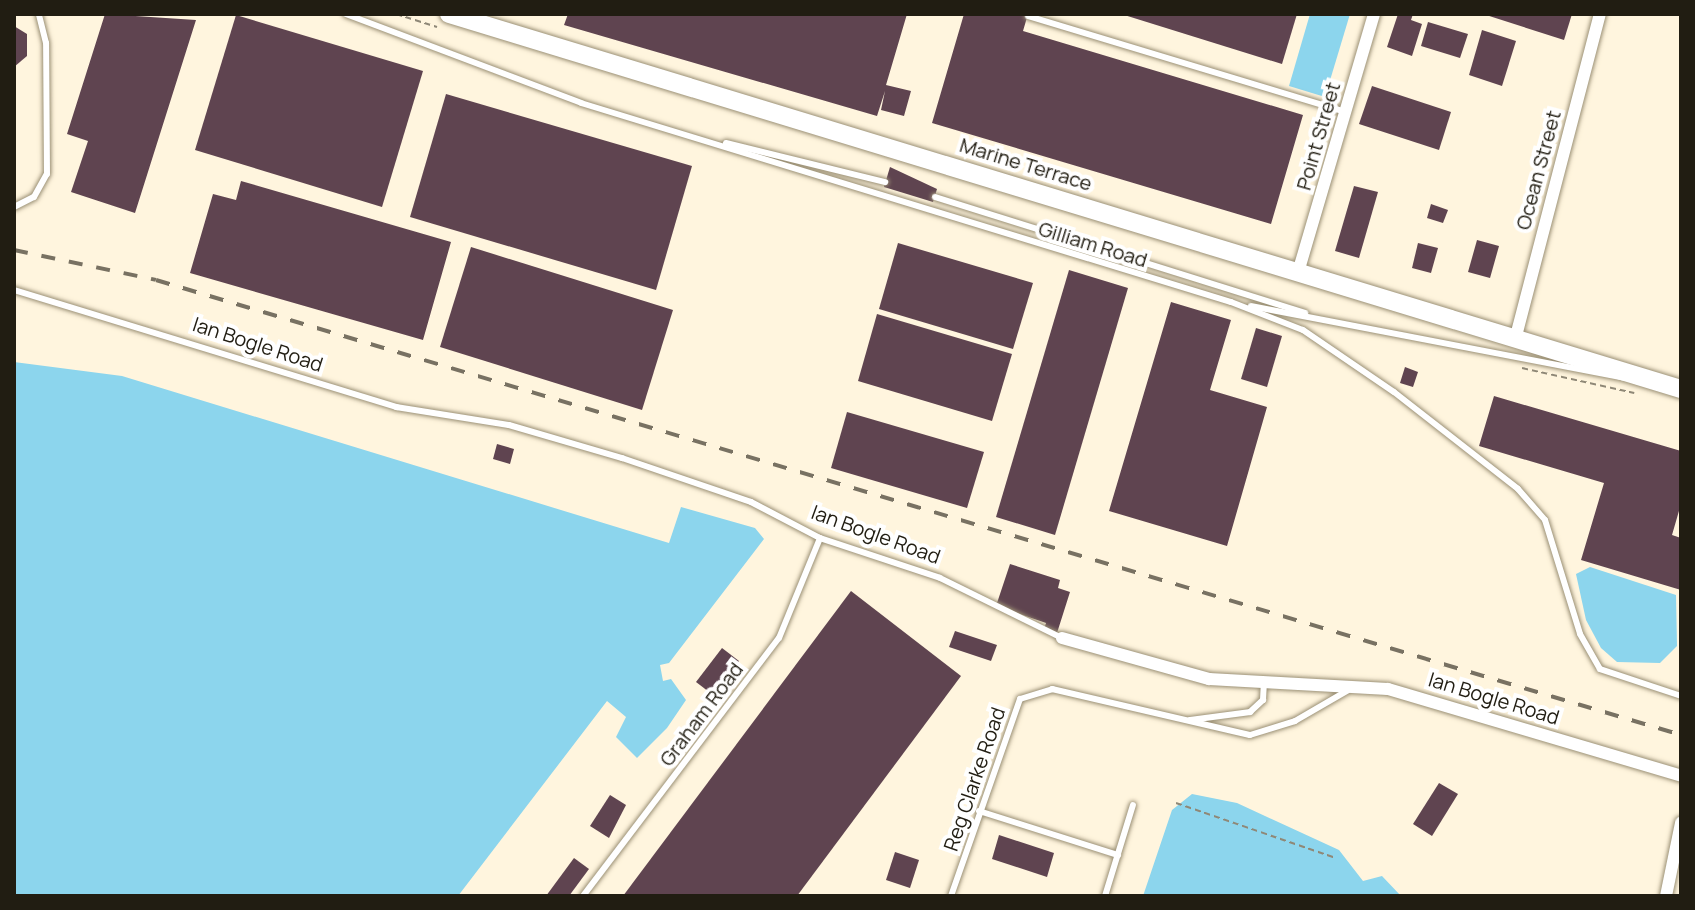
<!DOCTYPE html>
<html>
<head>
<meta charset="utf-8">
<style>
  body { margin:0 }
  #map { position:relative; width:1695px; height:910px; overflow:hidden; background:#fff5de; font-family:Manrope,sans-serif }
  div>[style] { position:absolute }
  [style*='--x'] { left:calc(var(--x)*1px); top:calc(var(--y)*1px); width:calc(var(--w)*1px); rotate:calc(var(--a)*1deg) }
  .water>* { inset:0; background:#8cd5ed }
  .building>* { inset:0; background:#5f4450 }
  .path>* { height:2px; margin-top:-1px; transform-origin:0; background:repeating-linear-gradient(90deg,#8f8877 0 6px,transparent 0 10px) }
  .roads { filter:drop-shadow(0 0 2px #9b9075) drop-shadow(0 0 2px #9b9075) }
  .service>* { height:6px; margin:-3px; padding:0 3px; transform-origin:3px; border-radius:3px; background:#fff }
  .minor>* { height:12px; margin:-6px; padding:0 6px; transform-origin:6px; border-radius:6px; background:#fff }
  .secondary>* { height:18px; margin:-9px; padding:0 9px; transform-origin:9px; border-radius:9px; background:#fff }
  .rail>* { height:4px; margin-top:-2px; transform-origin:0; background:repeating-linear-gradient(90deg,#787162 0 14px,transparent 0 28px) }
  span { translate:-50% -50%; white-space:nowrap; text-align:center; line-height:1.15; -webkit-text-stroke:8px #fff; paint-order:stroke }
  .street-label { font-size:20px; color:#211d12 }
  .frame { position:absolute; inset:0; border:16px solid #211d12; pointer-events:none }
</style>
</head>
<body>
<div id="map">
  <div class="water">
    <i style="clip-path:polygon(1310px 14px,1350px 14px,1325px 97px,1289px 86px)"></i>
    <i style="clip-path:polygon(14px 362px,122px 376px,669px 543px,681px 507px,755px 528px,764px 539px,669px 663px,660px 665px,663px 681px,671px 679px,686px 700px,667px 728px,637px 758px,616px 737px,626px 717px,607px 701px,458px 896px,14px 896px)"></i>
    <i style="clip-path:polygon(1590px 567px,1676px 595px,1677px 646px,1660px 663px,1617px 662px,1601px 648px,1586px 620px,1576px 574px)"></i>
    <i style="clip-path:polygon(1192px 794px,1237px 803px,1339px 850px,1363px 881px,1382px 876px,1401px 896px,1143px 896px,1172px 810px)"></i>
  </div>
  <div class="building">
    <i style="clip-path:polygon(105px 14px,196px 20px,135px 213px,71px 192px,88px 141px,67px 134px)"></i>
    <i style="clip-path:polygon(568px 14px,907px 14px,886px 85px,911px 91px,904px 116px,881px 110px,885px 91px,877px 116px,564px 25px)"></i>
    <i style="clip-path:polygon(964px 14px,1028px 14px,1023px 31px,1303px 115px,1271px 224px,932px 123px)"></i>
    <i style="clip-path:polygon(1121px 14px,1297px 14px,1282px 64px)"></i>
    <i style="clip-path:polygon(1398px 14px,1413px 14px,1411px 20px,1422px 24px,1412px 56px,1387px 47px)"></i>
    <i style="clip-path:polygon(1483px 14px,1572px 14px,1564px 40px)"></i>
    <i style="clip-path:polygon(236px 15px,423px 71px,382px 207px,195px 150px)"></i>
    <i style="clip-path:polygon(1428px 22px,1468px 34px,1460px 58px,1421px 46px)"></i>
    <i style="clip-path:polygon(14px 26px,27px 34px,27px 56px,14px 67px)"></i>
    <i style="clip-path:polygon(1482px 30px,1516px 41px,1502px 86px,1469px 75px)"></i>
    <i style="clip-path:polygon(1372px 86px,1451px 112px,1439px 150px,1359px 124px)"></i>
    <i style="clip-path:polygon(446px 94px,692px 166px,656px 290px,410px 217px)"></i>
    <i style="clip-path:polygon(890px 167px,937px 189px,933px 202px,884px 187px)"></i>
    <i style="clip-path:polygon(241px 181px,451px 242px,423px 340px,190px 273px,213px 194px,236px 200px)"></i>
    <i style="clip-path:polygon(1354px 186px,1378px 192px,1359px 258px,1335px 251px)"></i>
    <i style="clip-path:polygon(1431px 204px,1448px 210px,1443px 223px,1427px 218px)"></i>
    <i style="clip-path:polygon(1477px 240px,1499px 246px,1490px 278px,1468px 272px)"></i>
    <i style="clip-path:polygon(898px 243px,1033px 283px,1013px 349px,879px 309px)"></i>
    <i style="clip-path:polygon(1418px 243px,1438px 248px,1431px 273px,1412px 268px)"></i>
    <i style="clip-path:polygon(471px 247px,673px 310px,642px 410px,440px 347px)"></i>
    <i style="clip-path:polygon(1069px 270px,1128px 288px,1055px 535px,996px 517px)"></i>
    <i style="clip-path:polygon(1171px 302px,1231px 320px,1210px 390px,1267px 407px,1227px 546px,1109px 511px)"></i>
    <i style="clip-path:polygon(877px 314px,1012px 354px,992px 421px,858px 381px)"></i>
    <i style="clip-path:polygon(1256px 328px,1282px 336px,1267px 387px,1241px 379px)"></i>
    <i style="clip-path:polygon(1405px 367px,1418px 372px,1413px 387px,1400px 383px)"></i>
    <i style="clip-path:polygon(1494px 396px,1681px 451px,1681px 504px,1672px 535px,1681px 538px,1681px 590px,1581px 560px,1604px 483px,1479px 446px)"></i>
    <i style="clip-path:polygon(847px 412px,984px 452px,967px 508px,831px 468px)"></i>
    <i style="clip-path:polygon(497px 444px,514px 449px,510px 464px,493px 459px)"></i>
    <i style="clip-path:polygon(1010px 564px,1060px 580px,1058px 588px,1070px 592px,1057px 633px,1044px 629px,1046px 623px,996px 606px)"></i>
    <i style="clip-path:polygon(851px 591px,961px 676px,797px 896px,623px 896px)"></i>
    <i style="clip-path:polygon(955px 631px,997px 645px,991px 661px,949px 647px)"></i>
    <i style="clip-path:polygon(722px 648px,739px 661px,713px 695px,696px 682px)"></i>
    <i style="clip-path:polygon(1439px 783px,1458px 794px,1432px 836px,1413px 824px)"></i>
    <i style="clip-path:polygon(610px 795px,626px 805px,609px 838px,590px 826px)"></i>
    <i style="clip-path:polygon(999px 835px,1054px 853px,1047px 877px,992px 859px)"></i>
    <i style="clip-path:polygon(895px 852px,919px 860px,910px 888px,886px 880px)"></i>
    <i style="clip-path:polygon(574px 858px,589px 869px,569px 896px,546px 896px)"></i>
  </div>
  <div class="path">
    <i style="--x:396;--y:14;--w:43;--a:17.6"></i>
    <i style="--x:1522;--y:368;--w:115;--a:12.6"></i>
    <i style="--x:1176;--y:803;--w:169;--a:19"></i>
  </div>
  <div class="roads">
    <div class="service">
      <i style="--x:346;--y:14;--w:251;--a:20.7"></i>
      <i style="--x:581;--y:103;--w:680;--a:17.02"></i>
      <i style="--x:1231;--y:302;--w:77;--a:21.3"></i>
      <i style="--x:1303;--y:330;--w:110;--a:34.3"></i>
      <i style="--x:1394;--y:392;--w:157;--a:38"></i>
      <i style="--x:1518;--y:489;--w:41;--a:48.9"></i>
      <i style="--x:1545;--y:520;--w:119;--a:72.9"></i>
      <i style="--x:1580;--y:634;--w:40;--a:60.3"></i>
      <i style="--x:1600;--y:669;--w:85;--a:18.4"></i>
      <i style="--x:1028;--y:16;--w:332;--a:16.8"></i>
      <i style="--x:726;--y:143;--w:164;--a:13.8"></i>
      <i style="--x:935;--y:197;--w:388;--a:17.4"></i>
      <i style="--x:14;--y:207;--w:22;--a:-27"></i>
      <i style="--x:34;--y:197;--w:26;--a:-61"></i>
      <i style="--x:47;--y:174;--w:131;--a:-90.4"></i>
      <i style="--x:46;--y:43;--w:30;--a:-104"></i>
      <i style="--x:14;--y:290;--w:400;--a:17"></i>
      <i style="--x:396;--y:407;--w:114;--a:9.1"></i>
      <i style="--x:509;--y:425;--w:118;--a:16.3"></i>
      <i style="--x:622;--y:458;--w:136;--a:18.8"></i>
      <i style="--x:751;--y:502;--w:78;--a:27.6"></i>
      <i style="--x:820;--y:538;--w:126;--a:18.4"></i>
      <i style="--x:940;--y:578;--w:136;--a:26.2"></i>
      <i style="--x:1251;--y:306;--w:380;--a:10.9"></i>
      <i style="--x:1190;--y:720;--w:61;--a:-7.6"></i>
      <i style="--x:1250;--y:712;--w:18;--a:-43"></i>
      <i style="--x:1263;--y:700;--w:17;--a:-87"></i>
      <i style="--x:979;--y:811;--w:146;--a:17.6"></i>
      <i style="--x:583;--y:896;--w:324;--a:-52.8"></i>
      <i style="--x:779;--y:638;--w:108;--a:-67.7"></i>
      <i style="--x:951;--y:896;--w:209;--a:-70.7"></i>
      <i style="--x:1020;--y:699;--w:34;--a:-17"></i>
      <i style="--x:1052;--y:689;--w:203;--a:13.1"></i>
      <i style="--x:1250;--y:735;--w:47;--a:-17.3"></i>
      <i style="--x:1295;--y:721;--w:66;--a:-30.1"></i>
      <i style="--x:1105;--y:896;--w:95;--a:-72.9"></i>
    </div>
    <div class="minor">
      <i style="--x:1299;--y:269;--w:266;--a:-73.6"></i>
      <i style="--x:1516;--y:336;--w:333;--a:-75.4"></i>
      <i style="--x:1062;--y:638;--w:153;--a:15.6"></i>
      <i style="--x:1209;--y:679;--w:179;--a:3.2"></i>
      <i style="--x:1388;--y:689;--w:306;--a:16.5"></i>
      <i style="--x:1666;--y:896;--w:75;--a:-78.4"></i>
    </div>
    <div class="secondary">
      <i style="--x:449;--y:14;--w:1288;--a:16.93"></i>
    </div>
  </div>
  <div class="rail">
    <i style="--x:14;--y:250;--w:145;--a:11.9"></i>
    <i style="--x:156;--y:280;--w:1591;--a:16.61"></i>
  </div>
  <div class="street-label">
    <span style="left:1318px;top:136px;rotate:-74deg">Point Street</span>
    <span style="left:1026px;top:164px;rotate:17deg">Marine Terrace</span>
    <span style="left:1538px;top:170px;rotate:-75deg">Ocean Street</span>
    <span style="left:1093px;top:244px;rotate:17deg">Gilliam Road</span>
    <span style="left:258px;top:344px;rotate:18deg">Ian Bogle Road</span>
    <span style="left:876px;top:534px;rotate:20deg">Ian Bogle Road</span>
    <span style="left:1494px;top:698px;rotate:17deg">Ian Bogle Road</span>
    <span style="left:701px;top:714px;rotate:-53deg">Graham Road</span>
    <span style="left:974px;top:779px;rotate:-71deg">Reg Clarke Road</span>
  </div>
  <div class="frame"></div>
</div>
</body>
</html>
